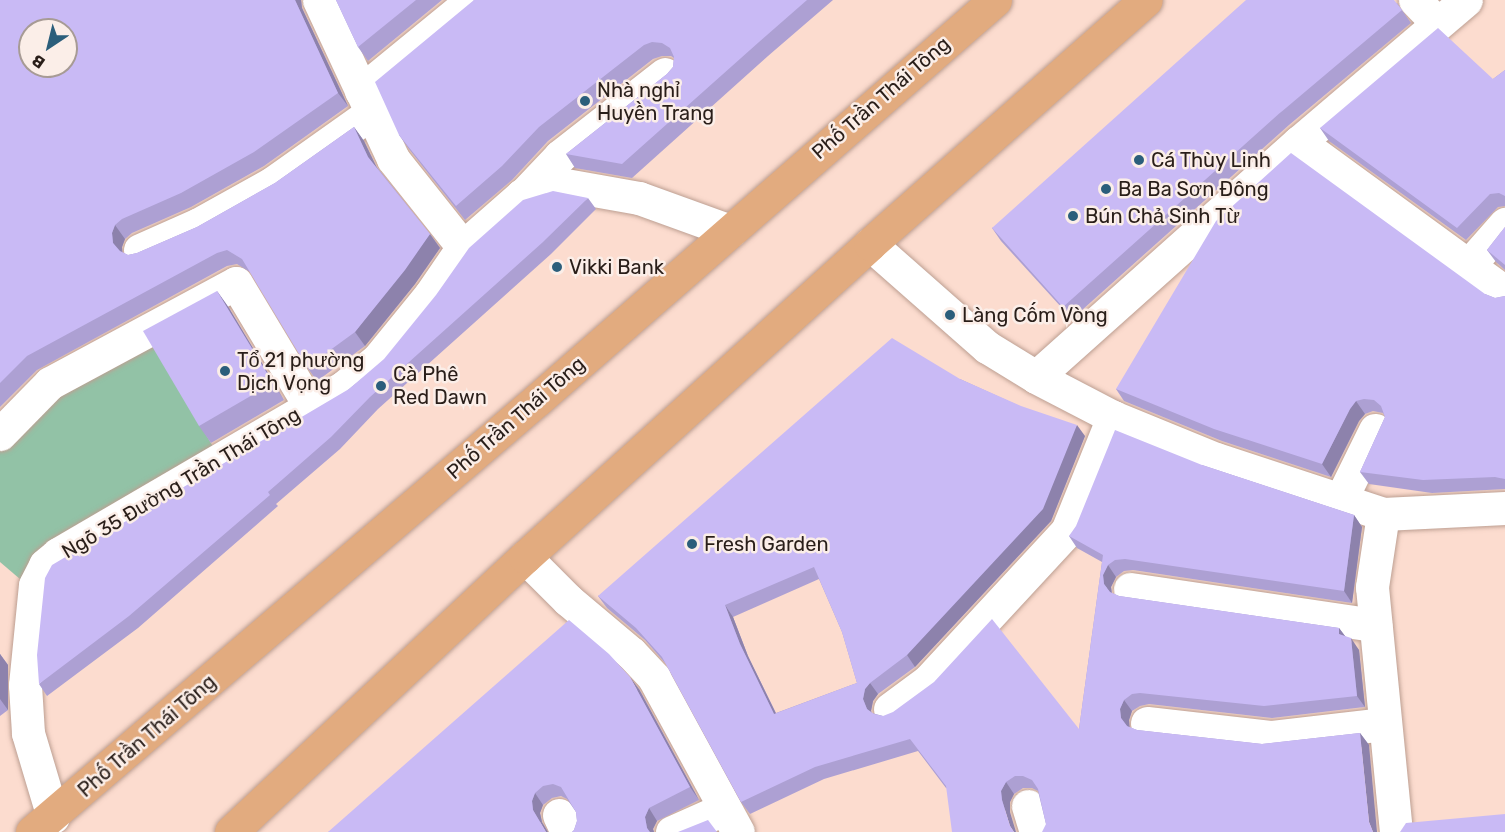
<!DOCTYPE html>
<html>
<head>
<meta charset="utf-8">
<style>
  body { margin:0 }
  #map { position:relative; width:1505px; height:832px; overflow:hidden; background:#fcdccf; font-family:Rubik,sans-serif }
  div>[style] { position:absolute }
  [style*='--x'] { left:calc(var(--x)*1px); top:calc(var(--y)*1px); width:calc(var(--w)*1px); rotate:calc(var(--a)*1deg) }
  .green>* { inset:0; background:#92c2a6 }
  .roads { filter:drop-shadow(0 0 2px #bd9f92) drop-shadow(0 0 2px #bd9f92) }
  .minor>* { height:33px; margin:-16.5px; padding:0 16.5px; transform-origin:16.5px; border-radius:16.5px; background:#fff }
  .major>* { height:33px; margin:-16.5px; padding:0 16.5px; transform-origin:16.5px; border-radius:16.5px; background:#e2ab7f }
  .wall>* { inset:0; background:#ada0d3 }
  .shaded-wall>* { inset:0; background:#8d82ac }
  .building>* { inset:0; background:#c9baf5 }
  .dots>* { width:16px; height:16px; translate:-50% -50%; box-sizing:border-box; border:3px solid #fbeee8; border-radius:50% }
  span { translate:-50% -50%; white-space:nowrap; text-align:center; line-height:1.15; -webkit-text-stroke:5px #fbeee8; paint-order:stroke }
  .poi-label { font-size:20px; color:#291e19 }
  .left { translate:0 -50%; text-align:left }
  .street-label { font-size:20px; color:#291e19 }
  .north { position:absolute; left:18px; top:18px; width:60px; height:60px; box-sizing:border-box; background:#fbeee8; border:2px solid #a79b95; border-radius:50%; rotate:215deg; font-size:16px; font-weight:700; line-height:24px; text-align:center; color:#291e19 }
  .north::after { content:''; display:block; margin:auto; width:21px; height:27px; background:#2b5e7b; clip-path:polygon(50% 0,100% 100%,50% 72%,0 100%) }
</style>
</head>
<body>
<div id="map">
  <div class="green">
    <i style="clip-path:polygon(151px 341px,215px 450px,27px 585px,0 562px,0 440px,50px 391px)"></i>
  </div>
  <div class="roads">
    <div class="minor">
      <i style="--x:319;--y:0;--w:175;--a:65"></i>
      <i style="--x:393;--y:159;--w:112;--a:51.5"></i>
      <i style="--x:1415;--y:0;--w:32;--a:46"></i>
      <i style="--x:361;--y:91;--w:144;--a:-39.3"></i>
      <i style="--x:1299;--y:142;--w:255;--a:36.1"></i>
      <i style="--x:524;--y:194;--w:52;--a:-46.5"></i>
      <i style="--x:560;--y:156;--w:133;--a:-38"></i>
      <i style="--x:870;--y:244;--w:156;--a:41.4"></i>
      <i style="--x:987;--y:347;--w:57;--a:31.5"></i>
      <i style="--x:1036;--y:377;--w:87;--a:27.5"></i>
      <i style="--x:1113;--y:417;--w:111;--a:22.2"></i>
      <i style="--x:1216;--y:459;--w:176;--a:18.2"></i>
      <i style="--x:1383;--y:514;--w:122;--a:-2.8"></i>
      <i style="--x:140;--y:250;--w:64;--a:-23.8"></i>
      <i style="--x:199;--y:224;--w:86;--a:-29.2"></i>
      <i style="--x:274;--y:182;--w:119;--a:-35.4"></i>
      <i style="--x:1469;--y:265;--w:55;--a:-48.7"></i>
      <i style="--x:1036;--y:377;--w:353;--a:-41.8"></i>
      <i style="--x:1299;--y:142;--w:219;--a:-40.4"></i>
      <i style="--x:0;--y:434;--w:71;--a:-45.6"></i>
      <i style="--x:50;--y:383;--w:211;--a:-28.3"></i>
      <i style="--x:236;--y:283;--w:144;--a:59"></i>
      <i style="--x:1341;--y:499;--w:77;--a:-63.8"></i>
      <i style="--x:1383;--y:514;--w:74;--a:98.6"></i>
      <i style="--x:1372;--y:587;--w:246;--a:84.4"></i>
      <i style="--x:525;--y:557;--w:61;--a:45"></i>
      <i style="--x:568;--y:600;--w:82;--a:40.1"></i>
      <i style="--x:631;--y:653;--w:34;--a:47"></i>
      <i style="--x:654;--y:678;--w:175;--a:61.4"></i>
      <i style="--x:1130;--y:589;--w:248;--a:8.4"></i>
      <i style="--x:890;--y:709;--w:47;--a:-36.4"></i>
      <i style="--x:928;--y:681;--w:205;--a:-47.2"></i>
      <i style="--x:1067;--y:531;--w:123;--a:-68"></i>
      <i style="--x:1147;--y:723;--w:126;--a:6.4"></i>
      <i style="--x:1272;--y:737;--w:113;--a:-6.6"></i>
      <i style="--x:1028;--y:806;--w:27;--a:73"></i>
      <i style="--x:559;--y:815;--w:19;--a:65"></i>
      <i style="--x:53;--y:817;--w:88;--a:-106.6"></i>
      <i style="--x:28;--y:733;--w:48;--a:-93.6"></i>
      <i style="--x:25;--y:685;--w:100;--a:-84.3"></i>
      <i style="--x:35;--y:585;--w:22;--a:-63"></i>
      <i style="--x:45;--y:565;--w:17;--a:-40"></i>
      <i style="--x:58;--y:554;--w:333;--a:-30.3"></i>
      <i style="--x:345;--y:386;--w:43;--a:-39.3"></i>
      <i style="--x:378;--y:359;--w:82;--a:-50.9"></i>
      <i style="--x:430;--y:295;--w:58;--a:-55.5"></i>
      <i style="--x:463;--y:247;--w:79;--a:-41.4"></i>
      <i style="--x:522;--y:195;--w:40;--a:-16"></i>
      <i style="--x:560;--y:184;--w:80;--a:10"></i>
      <i style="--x:639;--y:198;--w:97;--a:19.9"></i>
      <i style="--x:672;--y:832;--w:57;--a:-23.9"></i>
    </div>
    <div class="major">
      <i style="--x:32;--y:832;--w:665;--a:-40.55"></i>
      <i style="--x:537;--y:400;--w:608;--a:-41.13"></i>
      <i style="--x:231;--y:832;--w:403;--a:-43.1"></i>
      <i style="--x:525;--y:557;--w:466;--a:-42.2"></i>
      <i style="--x:870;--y:244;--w:368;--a:-41.5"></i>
    </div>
  </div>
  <div class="wall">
    <i style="clip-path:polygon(0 0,301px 0,302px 8px,348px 106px,264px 166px,191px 207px,132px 233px,125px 239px,122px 247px,122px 252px,128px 255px,137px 253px,197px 227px,275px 183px,354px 127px,364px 141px,376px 166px,430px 234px,440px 248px,415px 284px,365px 346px,317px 381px,307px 367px,250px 272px,237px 264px,227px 266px,37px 370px,0 407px)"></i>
    <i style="clip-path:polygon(336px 0,442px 0,368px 61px,358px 47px)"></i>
    <i style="clip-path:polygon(474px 0,833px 0,768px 56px,632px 178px,575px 168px,566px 154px,667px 74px,673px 67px,674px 58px,671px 56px,662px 56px,653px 59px,548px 141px,512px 180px,465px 220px,409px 149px,399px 135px)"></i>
    <i style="clip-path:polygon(1397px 3px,1411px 23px,1289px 125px,1072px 319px,1001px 241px,992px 228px)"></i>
    <i style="clip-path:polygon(1505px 70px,1505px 206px,1498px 207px,1466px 240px,1329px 141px,1320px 128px,1493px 79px)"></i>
    <i style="clip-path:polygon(588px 198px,596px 209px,551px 254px,378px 409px,340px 449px,276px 504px,278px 506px,138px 628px,47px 696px,39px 684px,349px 389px)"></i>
    <i style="clip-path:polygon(1505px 227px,1505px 270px,1496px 262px,1487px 250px)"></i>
    <i style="clip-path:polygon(217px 291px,229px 308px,284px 400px,211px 443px,199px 426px)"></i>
    <i style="clip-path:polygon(1485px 294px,1495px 298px,1505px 296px,1505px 489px,1432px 493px,1369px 484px,1360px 472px,1385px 417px,1383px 413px,1373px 411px,1365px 414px,1359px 421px,1331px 477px,1222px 441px,1124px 401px,1116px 389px)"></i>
    <i style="clip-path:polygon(evenodd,960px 379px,1085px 436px,1051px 521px,915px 667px,878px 694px,873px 701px,871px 711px,872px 713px,883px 716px,1079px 729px,1102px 562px,1077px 548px,1069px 536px,1202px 465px,1354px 515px,1362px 527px,1352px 603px,1133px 570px,1124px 571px,1116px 577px,1111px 587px,1112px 593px,1119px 596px,1339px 628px,1345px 636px,1359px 650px,1365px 707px,1272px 718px,1149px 704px,1140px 706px,1132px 711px,1129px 720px,1129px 727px,1137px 730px,1262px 744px,1360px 733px,1369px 745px,1046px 824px,1038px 791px,1032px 788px,1023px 788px,1014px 794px,1010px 802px,1010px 812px,946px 788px,918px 751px,824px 779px,750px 814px,741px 802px,666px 664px,645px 640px,607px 608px,598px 596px,960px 379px,819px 579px,842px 632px,857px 683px,776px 713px,748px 656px,733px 617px,819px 579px)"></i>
    <i style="clip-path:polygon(0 654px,8px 665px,8px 710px,0 716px)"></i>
    <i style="clip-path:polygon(639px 689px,699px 800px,657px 821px,653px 829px,654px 832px,572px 832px,574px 830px,577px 821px,576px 812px,567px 799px,561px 796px,552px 798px,543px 805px,540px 813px,542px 822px,328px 832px)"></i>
  </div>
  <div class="shaded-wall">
    <i style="clip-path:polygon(295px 0,301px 0,302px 8px,348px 106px,338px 93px)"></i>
    <i style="clip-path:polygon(354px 127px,364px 141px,378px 170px,368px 157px)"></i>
    <i style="clip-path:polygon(115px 225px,125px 239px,122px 247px,123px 257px,113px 243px,112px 233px)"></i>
    <i style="clip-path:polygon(430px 234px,440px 248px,415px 284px,365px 346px,355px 332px)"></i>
    <i style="clip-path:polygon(217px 291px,229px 308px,284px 400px,273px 383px)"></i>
    <i style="clip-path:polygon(1356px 401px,1365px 414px,1359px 421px,1331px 477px,1322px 464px,1350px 409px)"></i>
    <i style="clip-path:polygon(1077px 425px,1085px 436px,1051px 521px,915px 667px,907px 655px)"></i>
    <i style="clip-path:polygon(1354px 515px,1362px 527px,1352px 603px,1344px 591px)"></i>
    <i style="clip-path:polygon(1108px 565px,1116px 577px,1111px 587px,1112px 595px,1104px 584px,1103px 575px)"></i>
    <i style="clip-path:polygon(725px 605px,733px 617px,748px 656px,782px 726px,774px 714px,740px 644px)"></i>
    <i style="clip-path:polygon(1339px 628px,1348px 640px,1339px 634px)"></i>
    <i style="clip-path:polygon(1351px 638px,1359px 650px,1365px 707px,1357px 696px)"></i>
    <i style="clip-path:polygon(0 654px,8px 665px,8px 710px,0 699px)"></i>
    <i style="clip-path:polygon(630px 677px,639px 689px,699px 800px,690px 787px)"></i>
    <i style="clip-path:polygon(870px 683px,878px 694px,873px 701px,871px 711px,875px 721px,867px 709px,863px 699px,865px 689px)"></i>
    <i style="clip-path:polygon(1124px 700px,1132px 711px,1129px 720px,1130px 730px,1121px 718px,1120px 709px)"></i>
    <i style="clip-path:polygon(1360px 733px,1369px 745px,1377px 832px,1373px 832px,1369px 822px)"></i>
    <i style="clip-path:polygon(1006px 782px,1014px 794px,1010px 802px,1010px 812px,1016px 832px,1014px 832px,1010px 826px,1002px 800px,1001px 791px)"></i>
    <i style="clip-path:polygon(535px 793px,543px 805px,540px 813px,542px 822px,548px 832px,546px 832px,533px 810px,532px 801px)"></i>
    <i style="clip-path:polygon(649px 808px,657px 821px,653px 829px,654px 832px,649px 832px,647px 828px,645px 817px)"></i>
  </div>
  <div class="building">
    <i style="clip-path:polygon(evenodd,0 0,295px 0,338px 93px,254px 152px,181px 193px,122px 219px,115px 225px,112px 233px,113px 243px,120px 251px,128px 255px,137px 253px,197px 227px,275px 183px,354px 127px,368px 157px,430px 234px,405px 270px,355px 332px,307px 367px,242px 259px,227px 250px,217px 253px,27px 356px,0 383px,0 0,30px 30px,66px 30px,66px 66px,30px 66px,30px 30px)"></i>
    <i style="clip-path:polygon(336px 0,416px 0,358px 47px)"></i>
    <i style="clip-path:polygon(474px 0,807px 0,759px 42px,622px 164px,566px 154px,667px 74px,673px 67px,674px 57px,670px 48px,662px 43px,652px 42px,644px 45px,539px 127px,502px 166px,456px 206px,399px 135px,375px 82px)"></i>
    <i style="clip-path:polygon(1246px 0,1394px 0,1402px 10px,1280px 113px,1282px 111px,1063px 307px,992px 228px)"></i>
    <i style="clip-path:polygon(1438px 28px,1493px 79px,1505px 70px,1505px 196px,1499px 193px,1490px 194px,1457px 228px,1320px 128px)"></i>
    <i style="clip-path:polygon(1291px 153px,1485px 294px,1495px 298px,1505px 296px,1505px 479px,1495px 477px,1423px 480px,1360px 472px,1385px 417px,1381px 406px,1374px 400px,1364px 399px,1356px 401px,1350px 409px,1322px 464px,1214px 429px,1116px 389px,1216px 221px)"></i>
    <i style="clip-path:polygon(553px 191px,588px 198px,543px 242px,370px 397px,331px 437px,268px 492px,270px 495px,129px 616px,39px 684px,37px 655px,45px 578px,52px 565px,349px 389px,384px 359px,436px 295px,469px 248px,523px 200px)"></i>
    <i style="clip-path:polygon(1505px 227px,1505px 265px,1487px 250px)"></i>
    <i style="clip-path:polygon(217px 291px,273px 383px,199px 426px,143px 331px)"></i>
    <i style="clip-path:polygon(evenodd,892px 338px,960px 379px,1021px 406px,1077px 425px,1043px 509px,907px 655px,870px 683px,865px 689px,863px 699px,867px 709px,874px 714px,883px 716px,893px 712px,934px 682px,992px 619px,1079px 729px,1103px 555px,1069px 536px,1076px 526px,1115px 430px,1202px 465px,1354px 515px,1344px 591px,1125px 559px,1115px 560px,1108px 565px,1103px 575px,1104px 584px,1110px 592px,1119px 596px,1339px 628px,1339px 634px,1351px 638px,1357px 696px,1264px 706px,1140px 693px,1132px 694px,1124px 700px,1120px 709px,1121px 718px,1127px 726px,1137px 730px,1262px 744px,1360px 733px,1369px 822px,1373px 832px,1042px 832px,1046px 824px,1038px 789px,1032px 780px,1023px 776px,1015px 776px,1006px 782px,1001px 791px,1002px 800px,1010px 826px,1014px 832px,952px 832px,946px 786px,910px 739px,815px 767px,741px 802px,662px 657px,636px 628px,598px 596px,892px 338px,814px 567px,842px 632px,857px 683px,774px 714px,740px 644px,725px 605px,814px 567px)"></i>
    <i style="clip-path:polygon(569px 620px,609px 654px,630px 677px,690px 787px,649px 808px,645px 817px,647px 828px,650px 832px,572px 832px,574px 830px,577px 821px,576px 812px,561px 787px,553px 784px,543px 786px,535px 793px,532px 801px,533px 810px,546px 832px,328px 832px)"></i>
    <i style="clip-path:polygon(1505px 814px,1505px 832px,1400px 832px,1406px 823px)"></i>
    <i style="clip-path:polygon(708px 820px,717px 832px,678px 832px)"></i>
  </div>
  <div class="dots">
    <i style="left:585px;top:101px;background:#2b5e7b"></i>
    <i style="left:1139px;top:160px;background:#2b5e7b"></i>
    <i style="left:1106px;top:189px;background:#2b5e7b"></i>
    <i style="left:1073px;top:216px;background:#2b5e7b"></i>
    <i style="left:557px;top:267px;background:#2b5e7b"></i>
    <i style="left:950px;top:315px;background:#2b5e7b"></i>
    <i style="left:225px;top:371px;background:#2b5e7b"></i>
    <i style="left:381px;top:386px;background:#2b5e7b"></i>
    <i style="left:692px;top:544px;background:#2b5e7b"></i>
  </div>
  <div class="poi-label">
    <span class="left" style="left:597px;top:102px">Nhà nghỉ<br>Huyền Trang</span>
    <span class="left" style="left:1151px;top:160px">Cá Thùy Linh</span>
    <span class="left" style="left:1118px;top:189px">Ba Ba Sơn Đông</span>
    <span class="left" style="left:1085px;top:216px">Bún Chả Sinh Từ</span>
    <span class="left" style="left:569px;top:267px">Vikki Bank</span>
    <span class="left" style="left:962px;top:315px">Làng Cốm Vòng</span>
    <span class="left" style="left:237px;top:372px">Tổ 21 phường<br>Dịch Vọng</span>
    <span class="left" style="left:393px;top:386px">Cà Phê<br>Red Dawn</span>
    <span class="left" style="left:704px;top:544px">Fresh Garden</span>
  </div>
  <div class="street-label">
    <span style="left:881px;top:98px;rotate:-41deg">Phố Trần Thái Tông</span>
    <span style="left:516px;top:418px;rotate:-41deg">Phố Trần Thái Tông</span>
    <span style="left:181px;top:483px;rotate:-31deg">Ngõ 35 Đường Trần Thái Tông</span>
    <span style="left:147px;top:736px;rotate:-41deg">Phố Trần Thái Tông</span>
  </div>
  <div class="north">B</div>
</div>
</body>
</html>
